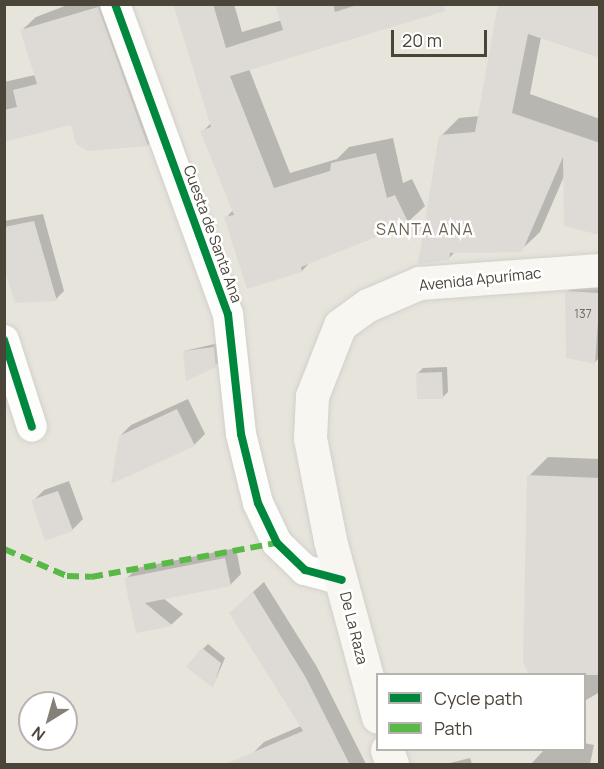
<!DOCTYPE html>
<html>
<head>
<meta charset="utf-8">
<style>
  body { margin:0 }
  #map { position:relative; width:604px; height:769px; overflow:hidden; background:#f4f2ee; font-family:Manrope,sans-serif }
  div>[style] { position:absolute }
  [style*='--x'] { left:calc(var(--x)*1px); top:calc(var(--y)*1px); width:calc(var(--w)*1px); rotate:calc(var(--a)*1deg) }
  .residential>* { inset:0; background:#e7e4dc }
  .shadow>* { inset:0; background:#0003 }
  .building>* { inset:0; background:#dedbd6 }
  .roads { filter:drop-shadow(0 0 2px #d2d0cb) drop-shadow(0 0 2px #d2d0cb) }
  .minor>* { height:30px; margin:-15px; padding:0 15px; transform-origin:15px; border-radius:15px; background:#fdfdfc }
  .secondary>* { height:33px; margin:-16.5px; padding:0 16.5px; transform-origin:16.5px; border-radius:16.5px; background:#f7f6f1 }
  .quiet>* { height:6px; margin-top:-3px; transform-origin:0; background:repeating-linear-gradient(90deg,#58b947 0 12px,transparent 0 18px) }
  .cycleway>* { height:8px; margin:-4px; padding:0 4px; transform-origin:4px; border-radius:4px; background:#00873e }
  span { translate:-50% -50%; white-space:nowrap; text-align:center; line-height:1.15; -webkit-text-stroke:5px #fff; paint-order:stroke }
  .number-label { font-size:12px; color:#706a61 }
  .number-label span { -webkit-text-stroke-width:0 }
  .street-label { font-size:15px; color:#4b4439 }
  .neighbourhood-label { font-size:16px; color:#6e6250; letter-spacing:1.5px }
  .frame { position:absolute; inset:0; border:6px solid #4b4439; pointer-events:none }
  .legend { position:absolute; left:376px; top:673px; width:210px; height:78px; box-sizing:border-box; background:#fff; border:2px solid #b7b4b0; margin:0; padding:8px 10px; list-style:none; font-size:18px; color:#4b4439 }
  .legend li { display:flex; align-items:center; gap:12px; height:30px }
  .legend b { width:30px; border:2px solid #b7b4b0 }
  .north { position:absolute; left:18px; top:691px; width:60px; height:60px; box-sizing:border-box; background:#fff; border:2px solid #b7b4b0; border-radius:50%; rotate:217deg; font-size:16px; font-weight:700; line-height:24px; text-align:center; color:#4b4439 }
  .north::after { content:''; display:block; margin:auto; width:21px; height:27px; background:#868178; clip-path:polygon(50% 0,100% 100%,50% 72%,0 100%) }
  .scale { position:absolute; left:391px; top:30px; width:96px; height:27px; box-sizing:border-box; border:3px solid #4b4439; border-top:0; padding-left:8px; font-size:18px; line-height:21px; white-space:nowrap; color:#4b4439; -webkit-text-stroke:4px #fff; paint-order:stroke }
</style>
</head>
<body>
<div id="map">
  <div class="residential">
    <i style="clip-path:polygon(evenodd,4px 5px,599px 5px,599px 764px,5px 764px,4px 5px,378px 674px,584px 674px,584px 750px,378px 750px,378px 674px,4px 5px,30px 703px,66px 703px,66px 739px,30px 739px,30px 703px)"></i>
  </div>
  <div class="shadow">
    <i style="clip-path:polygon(115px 4px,161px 131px,148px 145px,89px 149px,72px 124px,4px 140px,4px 82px,35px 75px,22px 30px,36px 17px,70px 4px)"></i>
    <i style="clip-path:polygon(176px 4px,234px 4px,242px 32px,282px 20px,277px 4px,418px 4px,249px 69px,290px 173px,337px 159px,349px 147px,393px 138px,403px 183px,412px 179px,425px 206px,408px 222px,311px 261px,302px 271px,226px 218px,233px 210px,202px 132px,211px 123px)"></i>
    <i style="clip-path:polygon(501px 4px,541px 37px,530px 94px,600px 119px,600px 230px,565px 174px,540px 232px,521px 250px,456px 251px,448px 259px,441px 136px,459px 118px,479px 116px)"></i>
    <i style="clip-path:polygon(43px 214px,64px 291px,56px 299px,4px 258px,4px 221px)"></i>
    <i style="clip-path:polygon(578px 281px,600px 284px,600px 357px,595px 362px,567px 292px)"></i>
    <i style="clip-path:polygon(219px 343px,221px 360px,215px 366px,184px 351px)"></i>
    <i style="clip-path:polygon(447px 367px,448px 392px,443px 397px,418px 373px,423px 368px)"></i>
    <i style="clip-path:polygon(188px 399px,205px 434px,194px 445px,120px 436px,131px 425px)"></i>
    <i style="clip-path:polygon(548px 457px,600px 459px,600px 692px,586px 700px,584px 674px,529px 476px)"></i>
    <i style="clip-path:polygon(69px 481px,83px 519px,72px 530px,33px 501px,44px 490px)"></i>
    <i style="clip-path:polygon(236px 548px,241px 574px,230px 585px,163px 598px,183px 614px,172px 624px,137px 631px,126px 579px,137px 568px)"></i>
    <i style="clip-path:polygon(264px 582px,317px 667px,366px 764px,258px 764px,253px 753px,264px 742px,301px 726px,242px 602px)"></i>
    <i style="clip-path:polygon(208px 644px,225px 658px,213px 686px,203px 649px)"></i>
    <i style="clip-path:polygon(584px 743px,594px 745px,590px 764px,531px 764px,543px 751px,584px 750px)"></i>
    <i style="clip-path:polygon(470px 758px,472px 764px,446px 764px)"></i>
  </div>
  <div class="building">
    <i style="clip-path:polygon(173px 4px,213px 4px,226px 48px,283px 30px,275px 4px,333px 4px,335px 12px,360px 4px,444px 4px,445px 11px,230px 76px,274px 188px,330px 171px,331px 163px,376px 153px,387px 198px,395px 195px,409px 224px,301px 267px,302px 272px,247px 289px,224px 217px,234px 215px,200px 131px,211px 127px)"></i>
    <i style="clip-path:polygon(498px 4px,600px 4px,600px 58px,528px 34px,512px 113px,600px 143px,600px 235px,564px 226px,563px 157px,522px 252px,450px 253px,449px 260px,418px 264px,439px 135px,475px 132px)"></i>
    <i style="clip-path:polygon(98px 7px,148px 146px,88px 151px,76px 144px,71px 125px,4px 142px,4px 110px,17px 107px,13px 90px,37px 84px,20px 30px)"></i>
    <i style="clip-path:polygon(34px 221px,57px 301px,15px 303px,4px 270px,4px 227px)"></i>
    <i style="clip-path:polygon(565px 291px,600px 293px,595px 364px,566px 358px)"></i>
    <i style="clip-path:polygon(214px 347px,216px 367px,186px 381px,183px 351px)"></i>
    <i style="clip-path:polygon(442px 372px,443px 399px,417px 399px,416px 373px)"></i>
    <i style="clip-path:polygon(177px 409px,195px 446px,111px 484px,119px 436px)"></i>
    <i style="clip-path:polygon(527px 475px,600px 478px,600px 675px,529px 675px,523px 662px)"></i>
    <i style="clip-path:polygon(58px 491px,73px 531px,45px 541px,31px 500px)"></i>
    <i style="clip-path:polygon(225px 558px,231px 586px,145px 603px,173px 626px,136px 633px,124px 578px)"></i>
    <i style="clip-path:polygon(253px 592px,306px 678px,350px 765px,223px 765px,303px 731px,229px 613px)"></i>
    <i style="clip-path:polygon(202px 648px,221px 663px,213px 688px,186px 667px)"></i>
  </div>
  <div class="roads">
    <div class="minor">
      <i style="--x:115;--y:4;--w:330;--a:70"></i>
      <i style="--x:228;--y:314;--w:121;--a:83.8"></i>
      <i style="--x:241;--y:434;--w:71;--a:76.2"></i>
      <i style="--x:258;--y:503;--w:44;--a:64.6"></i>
      <i style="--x:277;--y:543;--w:39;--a:44"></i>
      <i style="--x:305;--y:570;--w:38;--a:15"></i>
      <i style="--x:4;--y:340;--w:91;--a:72.2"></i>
    </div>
    <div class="secondary">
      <i style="--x:378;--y:717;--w:183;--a:-105.2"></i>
      <i style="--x:330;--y:540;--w:104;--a:-101.1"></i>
      <i style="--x:310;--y:438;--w:42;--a:-87.3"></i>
      <i style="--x:312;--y:396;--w:76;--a:-68.5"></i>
      <i style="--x:340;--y:325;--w:34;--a:-36"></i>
      <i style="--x:368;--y:305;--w:56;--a:-23.3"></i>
      <i style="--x:419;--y:283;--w:181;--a:-4.1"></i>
      <i style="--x:387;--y:750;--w:15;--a:70"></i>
    </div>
  </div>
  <div class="quiet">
    <i style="--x:4;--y:549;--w:69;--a:23.2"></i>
    <i style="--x:67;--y:576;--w:24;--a:2"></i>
    <i style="--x:91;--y:577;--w:189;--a:-10.4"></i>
  </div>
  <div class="cycleway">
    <i style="--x:115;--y:4;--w:330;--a:70"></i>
    <i style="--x:228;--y:314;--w:121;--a:83.8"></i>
    <i style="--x:241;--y:434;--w:71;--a:76.2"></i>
    <i style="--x:258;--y:503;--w:44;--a:64.6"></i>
    <i style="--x:277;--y:543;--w:39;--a:44"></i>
    <i style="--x:305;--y:570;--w:38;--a:15"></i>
    <i style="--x:4;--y:340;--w:91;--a:72.2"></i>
  </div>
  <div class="number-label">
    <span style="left:583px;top:314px">137</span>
  </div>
  <div class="street-label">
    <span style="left:213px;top:234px;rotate:70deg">Cuesta de Santa Ana</span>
    <span style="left:480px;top:279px;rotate:-6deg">Avenida Apurímac</span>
    <span style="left:354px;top:628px;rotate:76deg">De La Raza</span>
  </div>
  <div class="neighbourhood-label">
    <span style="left:425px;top:229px">SANTA ANA</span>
  </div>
  <div class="frame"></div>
  <ul class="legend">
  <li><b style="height:8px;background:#00873e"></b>Cycle path</li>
  <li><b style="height:8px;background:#58b947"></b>Path</li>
  </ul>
  <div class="north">N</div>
  <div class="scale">20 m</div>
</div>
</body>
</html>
